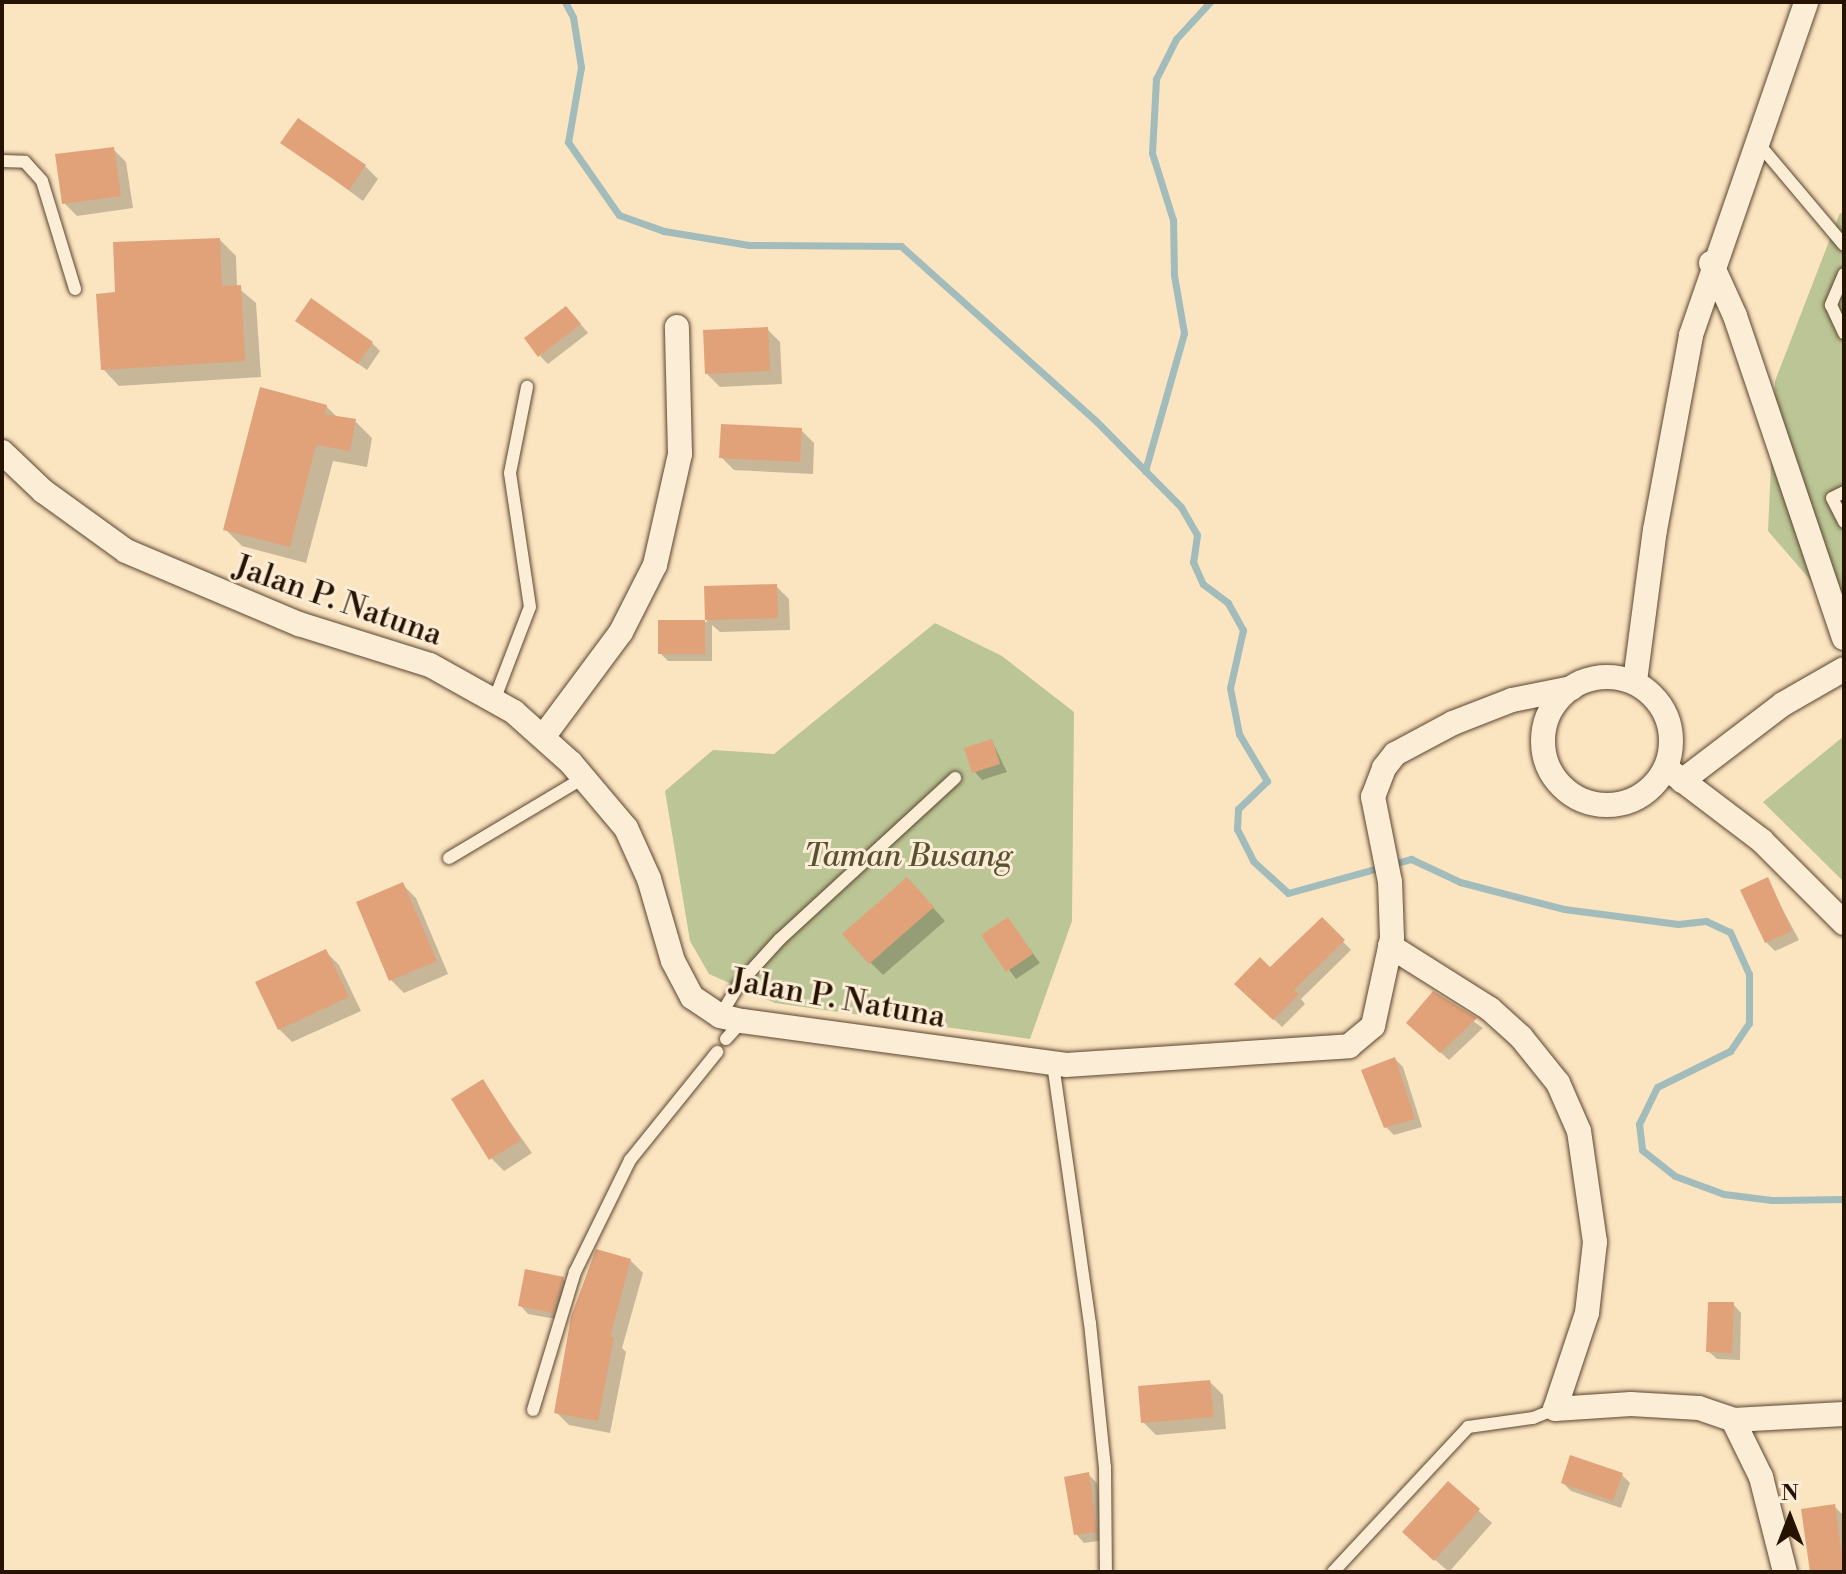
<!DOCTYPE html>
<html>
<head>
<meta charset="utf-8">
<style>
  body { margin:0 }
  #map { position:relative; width:1846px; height:1574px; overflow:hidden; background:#fbe4c0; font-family:"Libre Bodoni",serif }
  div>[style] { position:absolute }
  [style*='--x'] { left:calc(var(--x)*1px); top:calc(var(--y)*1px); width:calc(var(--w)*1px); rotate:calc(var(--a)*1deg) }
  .green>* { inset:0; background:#bbc595 }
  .shadow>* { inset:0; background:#0003 }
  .stream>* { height:7px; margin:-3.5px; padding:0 3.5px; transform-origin:3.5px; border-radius:3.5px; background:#a2bcbc }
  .building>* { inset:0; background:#e1a27a }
  .roads { filter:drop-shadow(0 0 2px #5b4630) drop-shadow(0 0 2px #5b4630) }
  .service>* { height:12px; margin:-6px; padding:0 6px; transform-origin:6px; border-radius:6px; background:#fcedd6 }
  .minor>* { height:24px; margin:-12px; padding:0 12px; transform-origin:12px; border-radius:12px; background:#fcedd6 }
  .minor>.ring { margin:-12px; padding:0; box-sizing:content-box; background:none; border:24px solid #fcedd6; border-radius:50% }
  span { translate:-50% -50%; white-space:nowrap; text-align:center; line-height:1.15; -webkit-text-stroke:6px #fcedd6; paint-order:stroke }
  .street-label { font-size:32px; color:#261200 }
  .park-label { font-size:32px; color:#5a5134; font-style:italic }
  .frame { position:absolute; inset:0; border:4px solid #261200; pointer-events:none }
  .north { position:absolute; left:1750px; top:1478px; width:80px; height:80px; -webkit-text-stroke:6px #fcedd6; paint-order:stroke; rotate:0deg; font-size:22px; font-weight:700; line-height:32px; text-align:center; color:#261200 }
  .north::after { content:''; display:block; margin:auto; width:28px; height:36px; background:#261200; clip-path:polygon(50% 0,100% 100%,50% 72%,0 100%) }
</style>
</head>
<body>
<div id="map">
  <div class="green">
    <i style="clip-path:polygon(1840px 213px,1844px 214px,1844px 619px,1768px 531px,1775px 381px)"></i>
    <i style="clip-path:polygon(935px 623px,1002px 656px,1074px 712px,1072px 921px,1030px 1039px,775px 1003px,709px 974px,690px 941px,665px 791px,713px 750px,774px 754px)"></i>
    <i style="clip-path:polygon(1844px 736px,1844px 882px,1763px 802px)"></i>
  </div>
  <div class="shadow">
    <i style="clip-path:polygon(283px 142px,365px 166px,378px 179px,363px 201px)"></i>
    <i style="clip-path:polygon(113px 149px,126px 162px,133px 208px,77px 216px,64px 203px)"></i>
    <i style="clip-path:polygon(220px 240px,236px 256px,237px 287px,256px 303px,261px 377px,119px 386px,103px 369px)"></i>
    <i style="clip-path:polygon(574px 316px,588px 333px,548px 364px,540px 356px)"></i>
    <i style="clip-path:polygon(298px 321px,372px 343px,380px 351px,367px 370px)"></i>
    <i style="clip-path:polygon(767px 329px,780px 342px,782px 384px,720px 387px,707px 374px)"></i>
    <i style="clip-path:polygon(326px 406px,338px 418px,355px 421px,372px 438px,367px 467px,333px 461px,306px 563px,242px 546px,225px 529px)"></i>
    <i style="clip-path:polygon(801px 430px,814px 443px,813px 474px,734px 470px,721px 457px)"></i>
    <i style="clip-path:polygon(776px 586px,789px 599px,790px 630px,720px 632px,712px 625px,712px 661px,668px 661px,660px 653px,660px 622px,707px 622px,706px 588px)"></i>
    <i style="clip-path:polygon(992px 741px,1007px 772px,982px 780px,974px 771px)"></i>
    <i style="clip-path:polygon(1767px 880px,1799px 940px,1775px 951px,1766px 942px)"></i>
    <i style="clip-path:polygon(403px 885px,416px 898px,448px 974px,404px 993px,391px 980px)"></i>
    <i style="clip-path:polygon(920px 893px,945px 921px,883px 975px,870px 962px)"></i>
    <i style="clip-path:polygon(1008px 920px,1040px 963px,1016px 979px,984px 936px)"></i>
    <i style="clip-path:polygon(1322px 920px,1351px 950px,1301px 999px,1305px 1004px,1282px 1027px,1237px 984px,1270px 970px)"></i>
    <i style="clip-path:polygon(326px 952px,339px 965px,361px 1011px,292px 1042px,279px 1029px)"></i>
    <i style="clip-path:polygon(1433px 993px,1483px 1028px,1449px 1060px,1417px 1031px)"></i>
    <i style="clip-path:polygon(1395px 1059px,1403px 1067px,1422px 1127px,1394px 1135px,1386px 1127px)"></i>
    <i style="clip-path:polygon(482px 1082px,532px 1153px,504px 1171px,491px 1158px)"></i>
    <i style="clip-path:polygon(630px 1260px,643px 1273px,622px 1348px,626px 1352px,610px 1433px,569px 1425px,556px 1412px)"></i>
    <i style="clip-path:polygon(563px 1279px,571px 1287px,561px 1320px,528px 1314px,520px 1305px)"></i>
    <i style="clip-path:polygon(1733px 1304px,1741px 1313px,1740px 1360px,1717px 1359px,1708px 1351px)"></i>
    <i style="clip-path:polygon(1210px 1382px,1223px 1395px,1226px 1429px,1156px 1435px,1143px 1422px)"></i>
    <i style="clip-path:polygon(1088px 1474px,1097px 1483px,1104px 1540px,1084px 1543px,1076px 1534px)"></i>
    <i style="clip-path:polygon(1622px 1475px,1630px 1483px,1621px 1508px,1571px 1491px,1563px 1483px)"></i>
    <i style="clip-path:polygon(1448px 1483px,1492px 1523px,1449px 1572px,1418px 1545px)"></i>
    <i style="clip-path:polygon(1834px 1506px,1844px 1516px,1844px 1572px,1812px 1572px)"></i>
  </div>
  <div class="stream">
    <i style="--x:565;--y:2;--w:17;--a:62"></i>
    <i style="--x:573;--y:17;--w:51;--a:80.9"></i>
    <i style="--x:581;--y:67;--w:76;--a:99.8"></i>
    <i style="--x:568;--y:142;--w:89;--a:55.1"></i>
    <i style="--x:619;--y:215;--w:48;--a:19.6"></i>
    <i style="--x:664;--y:231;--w:86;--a:9.4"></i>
    <i style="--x:749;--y:245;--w:152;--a:0.4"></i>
    <i style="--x:901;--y:246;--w:261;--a:41.9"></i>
    <i style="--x:1095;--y:420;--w:122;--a:45.3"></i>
    <i style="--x:1181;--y:507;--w:32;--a:60"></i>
    <i style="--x:1197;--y:535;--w:27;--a:98"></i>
    <i style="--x:1193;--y:562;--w:24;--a:66"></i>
    <i style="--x:1203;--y:584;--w:31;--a:37"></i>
    <i style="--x:1228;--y:603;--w:31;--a:61"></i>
    <i style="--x:1243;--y:630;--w:59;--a:102.6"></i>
    <i style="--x:1230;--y:688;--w:47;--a:78.9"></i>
    <i style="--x:1239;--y:734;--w:55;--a:59.2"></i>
    <i style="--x:1267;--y:781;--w:40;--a:136"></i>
    <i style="--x:1238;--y:809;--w:20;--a:93"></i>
    <i style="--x:1237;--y:829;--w:36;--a:63"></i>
    <i style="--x:1253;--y:861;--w:47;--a:42.4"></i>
    <i style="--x:1288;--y:893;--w:128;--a:-15.5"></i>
    <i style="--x:1411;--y:859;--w:54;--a:25.1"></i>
    <i style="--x:1460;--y:882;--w:107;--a:14.6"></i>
    <i style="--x:1564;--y:909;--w:115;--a:7.5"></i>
    <i style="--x:1678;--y:924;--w:28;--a:-6"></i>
    <i style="--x:1706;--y:921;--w:26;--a:25"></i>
    <i style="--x:1730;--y:932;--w:46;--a:65.7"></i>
    <i style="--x:1749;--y:974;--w:49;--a:90"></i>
    <i style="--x:1749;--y:1023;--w:34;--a:124"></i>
    <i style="--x:1730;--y:1051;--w:81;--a:153.7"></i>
    <i style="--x:1657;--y:1087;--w:41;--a:115.9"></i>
    <i style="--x:1639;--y:1124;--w:26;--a:83"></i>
    <i style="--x:1642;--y:1150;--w:42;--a:38.2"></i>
    <i style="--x:1675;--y:1176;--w:52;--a:20.2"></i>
    <i style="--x:1724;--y:1194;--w:48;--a:7.1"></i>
    <i style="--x:1772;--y:1200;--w:72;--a:-0.8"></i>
    <i style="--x:1145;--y:471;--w:143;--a:-74.2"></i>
    <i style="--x:1184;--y:333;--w:59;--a:-99.8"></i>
    <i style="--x:1174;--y:275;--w:55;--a:-91"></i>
    <i style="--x:1173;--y:220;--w:70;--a:-107.4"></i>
    <i style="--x:1152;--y:153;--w:74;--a:-86.9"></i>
    <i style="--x:1156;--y:79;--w:45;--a:-63.4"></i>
    <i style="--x:1176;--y:39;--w:50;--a:-47.4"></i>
  </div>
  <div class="building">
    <i style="clip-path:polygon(298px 118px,366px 165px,349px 190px,280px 143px)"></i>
    <i style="clip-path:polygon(114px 147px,121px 196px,62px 204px,55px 154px)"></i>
    <i style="clip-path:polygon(220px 238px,222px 286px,241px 285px,245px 361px,101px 370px,96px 294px,115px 292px,113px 242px)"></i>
    <i style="clip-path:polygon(311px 298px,373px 342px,358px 364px,295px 321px)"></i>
    <i style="clip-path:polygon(566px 306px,581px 324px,538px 357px,524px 338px)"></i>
    <i style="clip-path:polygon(768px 327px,770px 371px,705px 374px,703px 330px)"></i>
    <i style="clip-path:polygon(260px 387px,327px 405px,325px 414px,356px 419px,350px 451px,316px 445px,290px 547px,223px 530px)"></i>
    <i style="clip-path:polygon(721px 424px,802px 428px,800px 462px,719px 458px)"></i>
    <i style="clip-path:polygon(777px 584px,778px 618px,705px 620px,704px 586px)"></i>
    <i style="clip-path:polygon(658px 620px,705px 620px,705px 654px,658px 654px)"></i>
    <i style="clip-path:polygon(992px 739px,1000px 764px,972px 773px,964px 748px)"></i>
    <i style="clip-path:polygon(907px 877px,934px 907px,869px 964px,842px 934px)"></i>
    <i style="clip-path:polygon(1768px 877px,1792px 931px,1765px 943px,1740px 890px)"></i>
    <i style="clip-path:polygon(403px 882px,437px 961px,389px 981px,356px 902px)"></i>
    <i style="clip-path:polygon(1008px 917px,1033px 954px,1006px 972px,981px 935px)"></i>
    <i style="clip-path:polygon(1322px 917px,1345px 940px,1294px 990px,1299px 994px,1273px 1020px,1234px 984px,1260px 957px,1270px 967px)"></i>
    <i style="clip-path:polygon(326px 949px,349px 997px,278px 1030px,255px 982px)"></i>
    <i style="clip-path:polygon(1433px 991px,1477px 1018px,1440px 1053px,1406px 1023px)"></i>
    <i style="clip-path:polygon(1395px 1057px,1415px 1119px,1384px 1128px,1361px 1070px)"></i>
    <i style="clip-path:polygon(483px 1079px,521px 1140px,489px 1160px,451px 1099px)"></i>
    <i style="clip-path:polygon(596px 1249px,631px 1259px,610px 1337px,614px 1337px,598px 1421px,554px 1413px,571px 1317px)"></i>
    <i style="clip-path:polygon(525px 1269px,564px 1277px,553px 1313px,518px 1306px)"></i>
    <i style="clip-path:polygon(1708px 1302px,1734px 1302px,1732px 1353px,1706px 1352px)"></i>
    <i style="clip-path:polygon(1210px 1380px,1214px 1417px,1141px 1423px,1138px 1386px)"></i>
    <i style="clip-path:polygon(1570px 1455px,1623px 1473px,1613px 1501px,1561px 1483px)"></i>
    <i style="clip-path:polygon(1089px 1472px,1097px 1532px,1074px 1535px,1064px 1477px)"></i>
    <i style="clip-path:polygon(1448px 1481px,1480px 1509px,1434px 1561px,1402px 1532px)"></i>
    <i style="clip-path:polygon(1835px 1504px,1844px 1572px,1810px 1572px,1801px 1509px)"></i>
  </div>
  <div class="roads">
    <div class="service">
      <i style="--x:1758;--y:143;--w:133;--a:49.9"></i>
      <i style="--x:2;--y:161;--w:23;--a:2"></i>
      <i style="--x:25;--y:162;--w:25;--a:48"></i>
      <i style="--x:42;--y:181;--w:113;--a:73"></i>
      <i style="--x:1844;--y:274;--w:34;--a:113"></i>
      <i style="--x:1831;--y:305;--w:31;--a:65"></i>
      <i style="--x:1844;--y:492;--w:13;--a:153"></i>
      <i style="--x:1832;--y:498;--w:27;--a:63"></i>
      <i style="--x:495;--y:698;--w:97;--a:-69"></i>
      <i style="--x:530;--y:607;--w:135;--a:-98.5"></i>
      <i style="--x:510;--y:473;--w:88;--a:-78.8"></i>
      <i style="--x:449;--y:858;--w:158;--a:-30.8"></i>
      <i style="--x:720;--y:1016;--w:37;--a:-59"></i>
      <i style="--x:739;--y:984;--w:61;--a:-47.7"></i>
      <i style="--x:780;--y:939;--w:238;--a:-42.6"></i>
      <i style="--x:726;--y:1039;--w:24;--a:-48"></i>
      <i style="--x:1053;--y:1064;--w:262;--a:81.9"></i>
      <i style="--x:1090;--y:1323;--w:145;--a:84.1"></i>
      <i style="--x:1105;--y:1467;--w:105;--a:89.5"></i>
      <i style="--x:533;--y:1410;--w:144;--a:-73.1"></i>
      <i style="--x:575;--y:1272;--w:125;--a:-63.8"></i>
      <i style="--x:630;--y:1160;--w:139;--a:-51.1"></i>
      <i style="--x:1333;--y:1572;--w:198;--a:-47"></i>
      <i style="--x:1468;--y:1427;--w:66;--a:-7.9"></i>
      <i style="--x:1533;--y:1418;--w:24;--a:-22"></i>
    </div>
    <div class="minor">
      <i style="--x:1711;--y:263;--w:58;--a:65.6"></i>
      <i style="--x:1735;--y:316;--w:340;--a:71.3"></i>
      <i style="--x:2;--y:452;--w:57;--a:43.6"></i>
      <i style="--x:43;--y:491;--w:102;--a:35.9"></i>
      <i style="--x:126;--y:551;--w:188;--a:22.9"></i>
      <i style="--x:299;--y:624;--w:137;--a:17.4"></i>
      <i style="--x:430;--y:665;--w:96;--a:29.2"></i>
      <i style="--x:514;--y:712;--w:76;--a:41.8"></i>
      <i style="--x:571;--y:763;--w:85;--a:49.8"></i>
      <i style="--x:626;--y:828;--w:56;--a:65.7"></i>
      <i style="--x:649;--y:879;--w:85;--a:73.7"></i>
      <i style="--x:673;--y:961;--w:41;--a:62.2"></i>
      <i style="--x:692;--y:997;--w:34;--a:34"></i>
      <i style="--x:720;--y:1016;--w:23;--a:13"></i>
      <i style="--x:742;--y:1021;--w:327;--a:7.7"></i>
      <i style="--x:1066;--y:1065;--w:284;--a:-3.8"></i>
      <i style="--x:1349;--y:1046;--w:31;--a:-40"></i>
      <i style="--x:1373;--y:1026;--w:90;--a:-77.8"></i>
      <i style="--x:1392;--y:938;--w:56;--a:-92"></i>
      <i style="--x:1390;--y:882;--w:87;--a:-101.3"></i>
      <i style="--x:1373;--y:797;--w:31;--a:-69"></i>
      <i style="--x:1384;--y:768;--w:18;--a:-52"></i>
      <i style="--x:1395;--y:754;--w:66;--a:-28.1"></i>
      <i style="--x:1453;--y:723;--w:63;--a:-21.3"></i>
      <i style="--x:1512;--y:700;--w:61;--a:-11.3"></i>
      <i class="ring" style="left:1543px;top:677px;width:104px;height:104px"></i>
      <i style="--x:1635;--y:681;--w:152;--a:-82.5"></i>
      <i style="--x:1655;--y:530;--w:198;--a:-79.5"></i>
      <i style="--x:1691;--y:335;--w:352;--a:-70.9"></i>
      <i style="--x:543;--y:737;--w:131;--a:-53.4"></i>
      <i style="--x:621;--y:632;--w:75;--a:-63.1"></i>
      <i style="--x:655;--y:565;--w:114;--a:-77.3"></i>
      <i style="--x:680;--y:454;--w:127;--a:-91.4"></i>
      <i style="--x:1666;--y:768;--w:121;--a:37.2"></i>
      <i style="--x:1762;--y:841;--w:116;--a:45"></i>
      <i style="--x:1682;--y:781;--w:127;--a:-37.3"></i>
      <i style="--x:1783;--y:704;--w:70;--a:-29.8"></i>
      <i style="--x:1390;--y:946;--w:118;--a:32.2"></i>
      <i style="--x:1490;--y:1009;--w:42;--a:42.1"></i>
      <i style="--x:1521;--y:1037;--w:59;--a:51.2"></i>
      <i style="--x:1558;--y:1083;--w:52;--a:66.4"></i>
      <i style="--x:1579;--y:1131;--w:112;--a:81.8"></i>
      <i style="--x:1595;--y:1242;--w:71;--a:96.4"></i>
      <i style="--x:1587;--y:1313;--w:101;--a:108.4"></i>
      <i style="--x:1555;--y:1409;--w:76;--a:-3.8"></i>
      <i style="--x:1631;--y:1404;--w:68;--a:3.4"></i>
      <i style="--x:1699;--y:1408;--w:36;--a:19"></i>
      <i style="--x:1733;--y:1420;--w:64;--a:63.8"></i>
      <i style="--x:1761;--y:1477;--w:98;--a:75.8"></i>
      <i style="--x:1733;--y:1420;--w:111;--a:-3.1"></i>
    </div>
  </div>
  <div class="street-label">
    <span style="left:338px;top:601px;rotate:19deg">Jalan P. Natuna</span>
    <span style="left:838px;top:999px;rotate:10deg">Jalan P. Natuna</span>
  </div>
  <div class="park-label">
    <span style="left:908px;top:856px">Taman Busang</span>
  </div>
  <div class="frame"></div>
  <div class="north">N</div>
</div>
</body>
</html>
